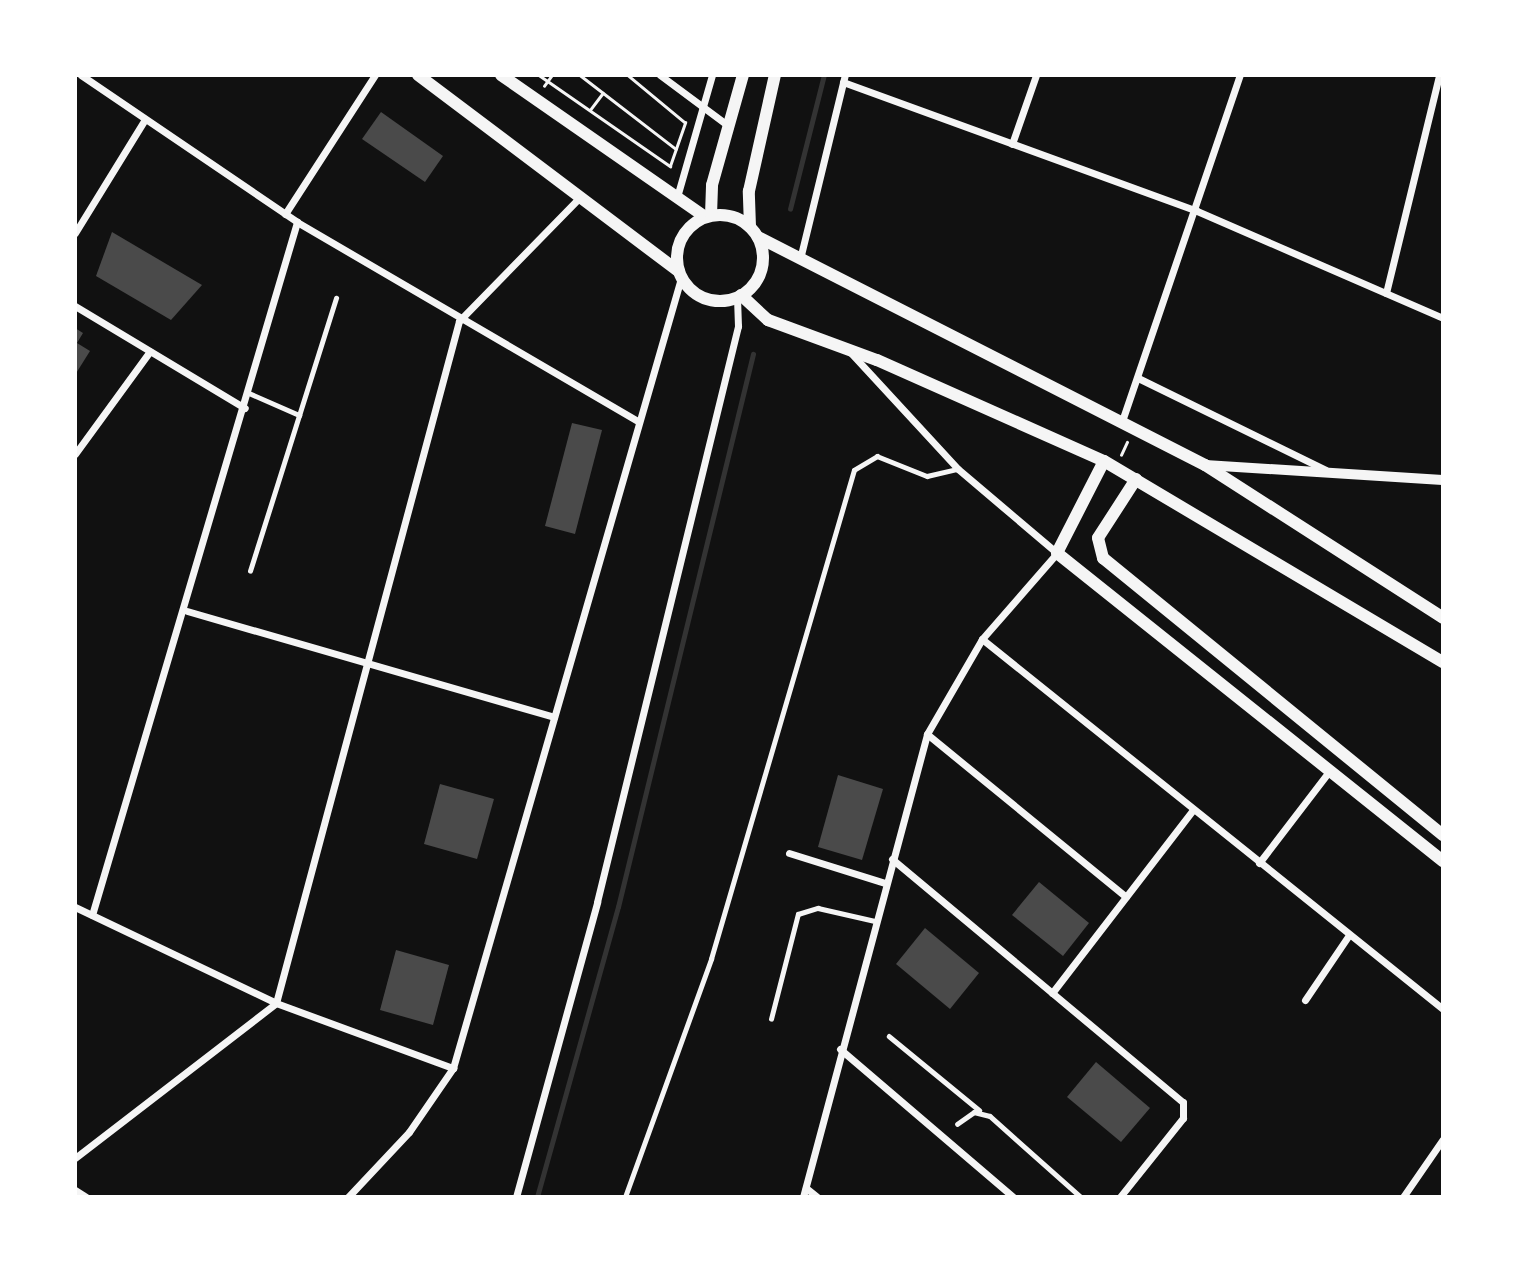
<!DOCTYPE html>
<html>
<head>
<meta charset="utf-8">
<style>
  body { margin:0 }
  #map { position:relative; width:1518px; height:1272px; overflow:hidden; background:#111; font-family:"PT Sans Narrow",sans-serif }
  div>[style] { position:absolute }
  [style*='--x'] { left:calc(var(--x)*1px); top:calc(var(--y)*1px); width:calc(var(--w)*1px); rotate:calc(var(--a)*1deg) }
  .stream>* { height:4.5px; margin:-2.25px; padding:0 2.25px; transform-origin:2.25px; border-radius:2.25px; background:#333 }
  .building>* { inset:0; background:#4a4a4a }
  .path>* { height:2.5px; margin:-1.25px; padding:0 1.25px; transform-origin:1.25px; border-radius:1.25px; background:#f5f5f5 }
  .service>* { height:4.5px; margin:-2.25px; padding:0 2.25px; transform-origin:2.25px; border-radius:2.25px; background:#f5f5f5 }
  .minor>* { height:7px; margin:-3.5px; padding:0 3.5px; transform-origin:3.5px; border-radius:3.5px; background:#f5f5f5 }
  .tertiary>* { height:10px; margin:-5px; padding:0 5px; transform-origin:5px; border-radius:5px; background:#f5f5f5 }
  .secondary>* { height:12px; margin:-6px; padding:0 6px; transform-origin:6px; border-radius:6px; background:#f5f5f5 }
  .secondary>.ring { margin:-6px; padding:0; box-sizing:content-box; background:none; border:12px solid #f5f5f5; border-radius:50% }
  span { translate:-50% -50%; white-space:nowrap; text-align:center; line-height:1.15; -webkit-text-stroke:5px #fff; paint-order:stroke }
  .frame { position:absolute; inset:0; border:77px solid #fff; pointer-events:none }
</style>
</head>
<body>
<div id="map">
  <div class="stream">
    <i style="--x:790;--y:209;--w:138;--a:-75.8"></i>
    <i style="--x:537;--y:1197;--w:301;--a:-74.4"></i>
    <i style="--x:618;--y:907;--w:569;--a:-76.28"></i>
  </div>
  <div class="building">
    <i style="clip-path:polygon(381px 112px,443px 156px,425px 182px,362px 139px)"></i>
    <i style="clip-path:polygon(112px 232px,202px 285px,171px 320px,96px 276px)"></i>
    <i style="clip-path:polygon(75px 328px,83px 333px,77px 343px,90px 351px,75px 375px)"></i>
    <i style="clip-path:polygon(572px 423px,602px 430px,575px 534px,545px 526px)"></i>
    <i style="clip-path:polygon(838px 775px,883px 789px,862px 860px,818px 847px)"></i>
    <i style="clip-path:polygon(440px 784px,494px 799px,477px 859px,424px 844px)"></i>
    <i style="clip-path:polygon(1039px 882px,1089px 923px,1063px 956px,1012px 915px)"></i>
    <i style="clip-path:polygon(925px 928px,979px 973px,950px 1009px,896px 964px)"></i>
    <i style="clip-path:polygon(396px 950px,449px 965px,433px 1025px,380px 1010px)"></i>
    <i style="clip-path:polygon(1096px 1062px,1150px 1108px,1121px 1142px,1067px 1097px)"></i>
  </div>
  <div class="path">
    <i style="--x:539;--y:75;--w:160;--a:34.8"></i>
    <i style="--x:670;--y:166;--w:46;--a:-70.8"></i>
    <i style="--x:685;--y:123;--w:75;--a:-140.4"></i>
    <i style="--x:580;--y:75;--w:121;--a:37.6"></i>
    <i style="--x:544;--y:86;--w:14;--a:-54"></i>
    <i style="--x:590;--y:110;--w:21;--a:-53"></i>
    <i style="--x:1121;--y:455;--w:14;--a:-65"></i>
  </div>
  <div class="service">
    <i style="--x:249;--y:393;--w:55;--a:23.7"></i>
    <i style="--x:250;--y:571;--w:286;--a:-72.5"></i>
    <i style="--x:771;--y:1019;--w:108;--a:-75.6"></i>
    <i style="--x:798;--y:914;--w:21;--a:-17"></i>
    <i style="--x:818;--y:908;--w:58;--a:12.8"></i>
    <i style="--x:889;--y:1036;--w:117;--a:39.4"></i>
    <i style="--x:957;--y:1124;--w:21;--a:-35"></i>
    <i style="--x:974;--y:1112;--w:16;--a:14"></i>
    <i style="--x:990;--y:1116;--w:122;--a:41.7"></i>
    <i style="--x:625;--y:1197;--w:253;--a:-70.1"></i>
    <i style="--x:711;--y:959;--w:509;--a:-73.7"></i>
    <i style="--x:854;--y:470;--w:27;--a:-31"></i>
    <i style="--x:877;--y:456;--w:54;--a:21.8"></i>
    <i style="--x:927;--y:476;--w:32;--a:-13"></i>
  </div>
  <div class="minor">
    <i style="--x:81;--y:75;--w:261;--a:34.2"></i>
    <i style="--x:297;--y:222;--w:396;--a:30.3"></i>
    <i style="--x:660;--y:75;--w:87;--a:36.6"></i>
    <i style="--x:843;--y:82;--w:377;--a:20"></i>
    <i style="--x:1197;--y:211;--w:268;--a:23.5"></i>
    <i style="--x:1012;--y:144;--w:73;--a:-70.8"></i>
    <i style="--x:677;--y:197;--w:127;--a:-74"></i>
    <i style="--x:285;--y:214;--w:166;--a:-57.1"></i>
    <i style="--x:75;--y:233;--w:132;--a:-58.4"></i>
    <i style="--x:800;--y:259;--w:189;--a:-76.3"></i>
    <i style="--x:1386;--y:293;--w:224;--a:-76.3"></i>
    <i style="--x:75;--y:306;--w:198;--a:31"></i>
    <i style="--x:1138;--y:378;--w:209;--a:26.1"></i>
    <i style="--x:1121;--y:424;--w:369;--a:-71.2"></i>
    <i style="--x:75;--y:454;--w:127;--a:-53.9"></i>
    <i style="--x:187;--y:611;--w:382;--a:16.1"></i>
    <i style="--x:982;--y:639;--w:591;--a:38.75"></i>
    <i style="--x:927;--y:734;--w:257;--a:39.3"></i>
    <i style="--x:789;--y:853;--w:101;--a:17.4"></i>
    <i style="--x:892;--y:859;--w:379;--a:39.9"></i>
    <i style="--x:1183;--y:1102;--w:16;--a:90"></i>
    <i style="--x:1183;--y:1118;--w:101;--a:128.6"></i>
    <i style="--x:1259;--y:863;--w:117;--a:-52.6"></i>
    <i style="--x:75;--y:907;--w:223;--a:25.5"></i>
    <i style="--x:276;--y:1003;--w:189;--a:20.2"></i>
    <i style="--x:92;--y:915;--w:723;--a:-73.52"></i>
    <i style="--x:1052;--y:993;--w:231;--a:-52.4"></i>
    <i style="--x:1305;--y:1000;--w:78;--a:-55.9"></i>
    <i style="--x:840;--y:1049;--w:228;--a:40.5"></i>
    <i style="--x:75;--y:1158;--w:254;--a:-37.6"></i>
    <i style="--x:276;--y:1003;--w:706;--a:-74.98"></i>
    <i style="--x:459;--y:321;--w:173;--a:-45.7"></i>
    <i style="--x:806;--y:1188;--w:14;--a:39"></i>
    <i style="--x:75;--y:1190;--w:13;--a:32"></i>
    <i style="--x:348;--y:1197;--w:89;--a:-46.8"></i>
    <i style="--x:409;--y:1132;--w:78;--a:-55.5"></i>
    <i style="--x:453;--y:1068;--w:822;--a:-73.9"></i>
    <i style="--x:516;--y:1197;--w:306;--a:-74.6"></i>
    <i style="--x:597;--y:902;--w:593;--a:-76.24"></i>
    <i style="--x:738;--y:326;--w:29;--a:-92"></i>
    <i style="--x:803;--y:1197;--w:479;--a:-75"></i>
    <i style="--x:927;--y:734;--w:110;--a:-59.9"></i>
    <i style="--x:982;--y:639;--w:114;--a:-48.9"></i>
    <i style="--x:1057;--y:553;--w:130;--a:-139.7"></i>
    <i style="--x:958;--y:469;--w:159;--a:-132.7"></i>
    <i style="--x:1403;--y:1197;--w:70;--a:-55.4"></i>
  </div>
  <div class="tertiary">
    <i style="--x:1205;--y:465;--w:238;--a:3.6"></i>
  </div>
  <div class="secondary">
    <i style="--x:418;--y:75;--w:327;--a:37"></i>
    <i style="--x:501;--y:75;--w:249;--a:34.8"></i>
    <i class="ring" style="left:677px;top:215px;width:74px;height:74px"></i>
    <i style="--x:711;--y:215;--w:30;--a:-88"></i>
    <i style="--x:712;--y:185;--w:114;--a:-74.3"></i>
    <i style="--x:750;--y:227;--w:36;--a:-92"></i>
    <i style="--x:749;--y:191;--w:119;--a:-77.4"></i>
    <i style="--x:758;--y:237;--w:502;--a:27.02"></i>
    <i style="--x:1205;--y:465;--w:283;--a:32.7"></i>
    <i style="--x:741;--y:295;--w:37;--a:43"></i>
    <i style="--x:768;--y:320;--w:116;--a:20.2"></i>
    <i style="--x:877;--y:360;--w:248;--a:24"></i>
    <i style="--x:1104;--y:461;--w:394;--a:30.7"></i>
    <i style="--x:1104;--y:461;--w:103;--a:117.1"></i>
    <i style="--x:1057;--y:553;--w:494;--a:38.6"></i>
    <i style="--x:1136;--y:479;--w:70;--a:122.8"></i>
    <i style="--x:1098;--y:538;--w:21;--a:76"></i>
    <i style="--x:1103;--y:558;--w:439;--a:39.2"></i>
  </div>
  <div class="frame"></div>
</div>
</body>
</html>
